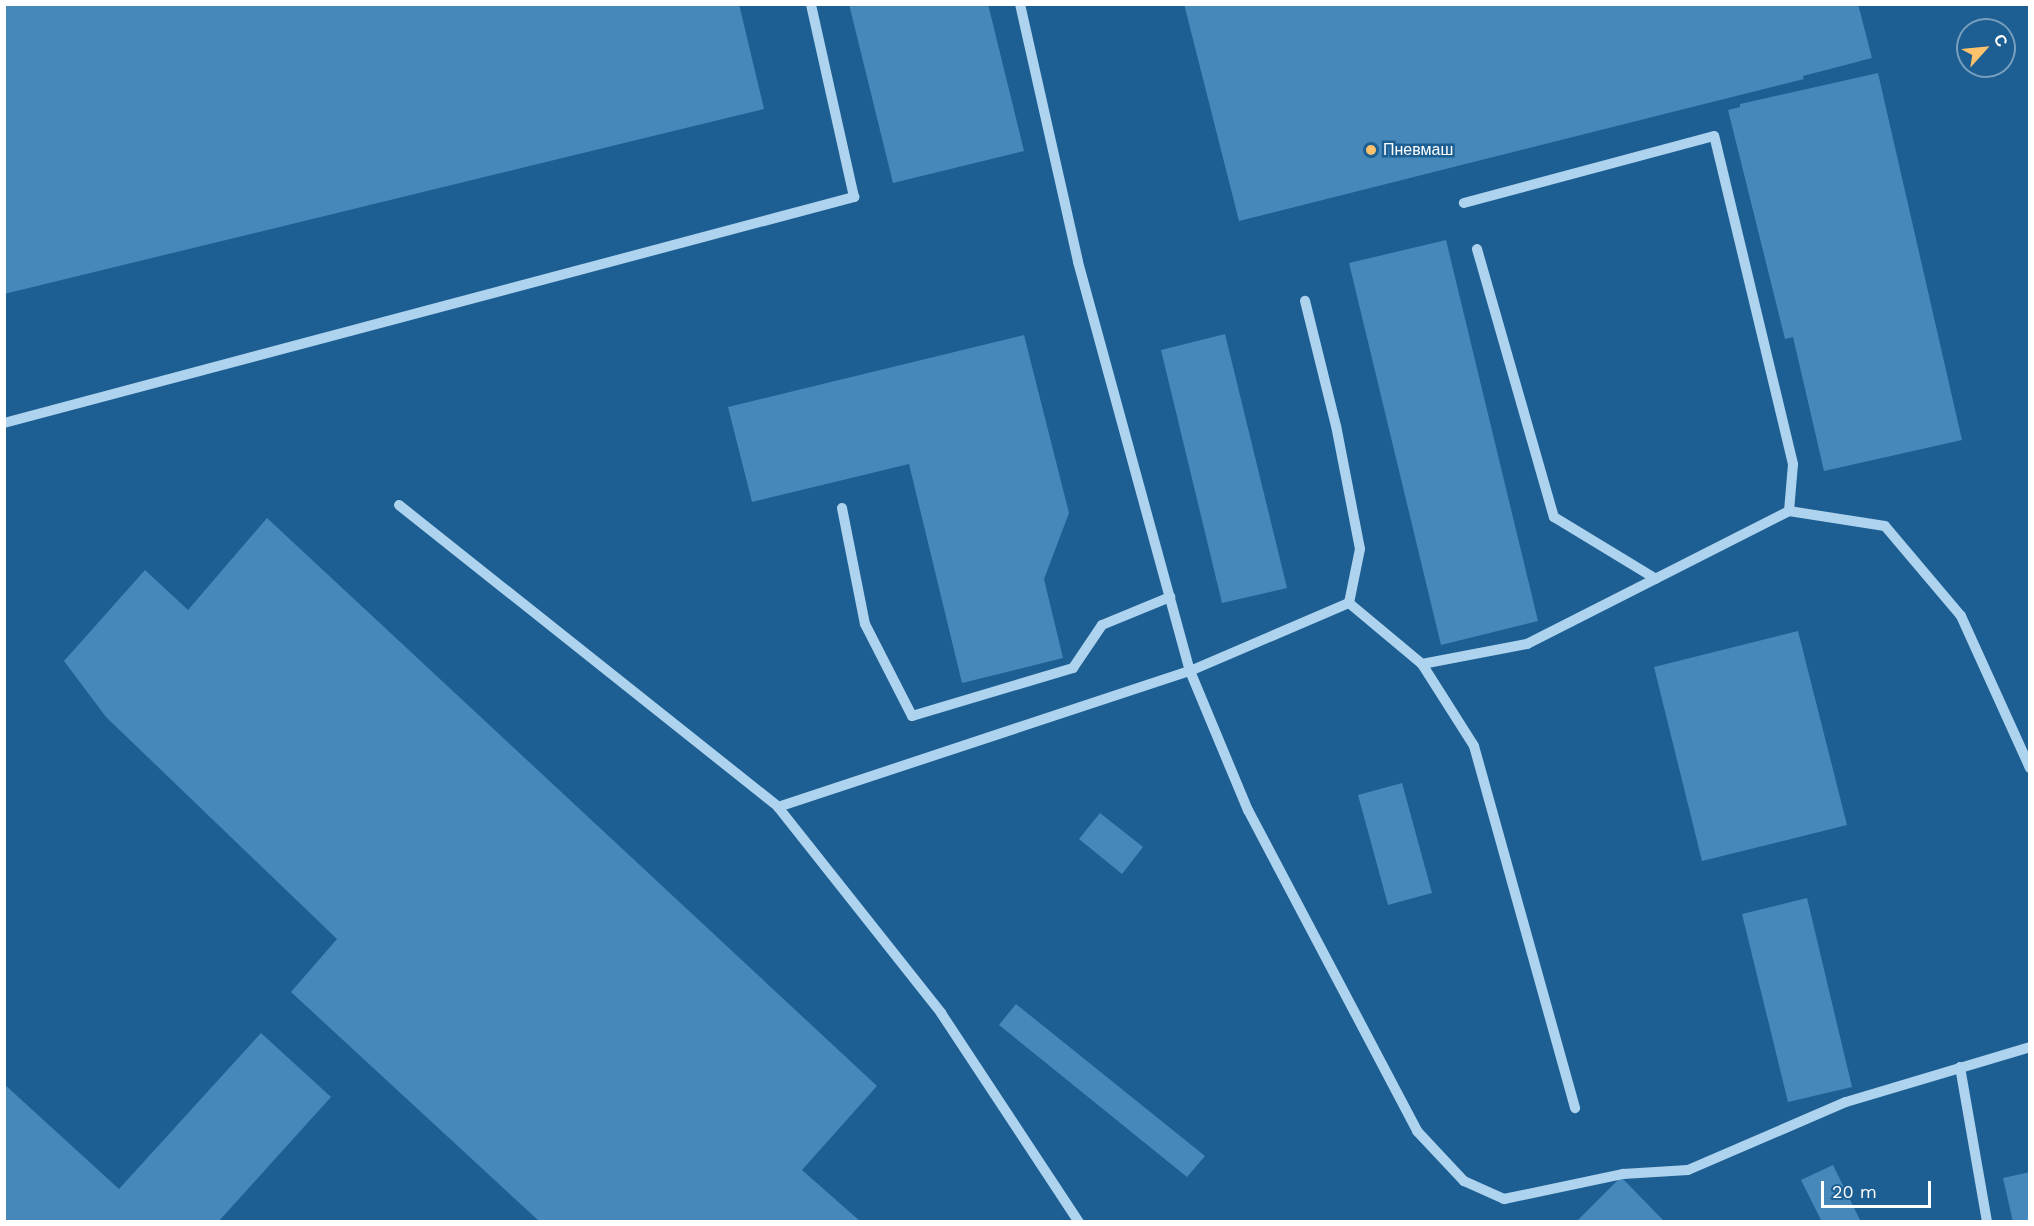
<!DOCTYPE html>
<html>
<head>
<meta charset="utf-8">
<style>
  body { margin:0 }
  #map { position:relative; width:2034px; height:1226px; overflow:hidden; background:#1d5f93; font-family:"Work Sans",sans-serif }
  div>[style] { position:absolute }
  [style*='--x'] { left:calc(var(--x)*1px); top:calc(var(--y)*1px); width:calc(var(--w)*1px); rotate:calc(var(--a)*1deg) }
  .building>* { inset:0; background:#4588b9 }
  .minor>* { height:10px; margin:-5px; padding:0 5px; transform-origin:5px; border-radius:5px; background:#aed3ee }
  .dots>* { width:16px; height:16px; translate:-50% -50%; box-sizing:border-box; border:3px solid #1d5f93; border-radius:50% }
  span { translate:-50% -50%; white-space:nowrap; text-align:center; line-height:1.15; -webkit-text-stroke:5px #1d5f93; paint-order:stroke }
  .poi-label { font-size:16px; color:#fff }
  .left { translate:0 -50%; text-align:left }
  .frame { position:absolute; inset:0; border:6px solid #fff; pointer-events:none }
  .north { position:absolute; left:1956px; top:18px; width:60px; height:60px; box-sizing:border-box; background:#1d5f93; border:2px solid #779fbe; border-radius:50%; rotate:63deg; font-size:16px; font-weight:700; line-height:24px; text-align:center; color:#fff }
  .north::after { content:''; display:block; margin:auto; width:21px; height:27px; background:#fec26d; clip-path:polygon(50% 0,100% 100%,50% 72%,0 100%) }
  .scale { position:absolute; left:1821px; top:1181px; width:110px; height:27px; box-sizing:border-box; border:3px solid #fff; border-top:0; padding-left:8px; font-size:18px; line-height:21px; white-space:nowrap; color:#fff; -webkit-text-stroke:4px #1d5f93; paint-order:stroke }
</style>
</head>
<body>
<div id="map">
  <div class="building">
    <i style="clip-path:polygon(4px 4px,739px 4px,764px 109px,4px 294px)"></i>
    <i style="clip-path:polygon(849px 4px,988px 4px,1024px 151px,893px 183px)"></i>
    <i style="clip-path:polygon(1184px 4px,1858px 4px,1872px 58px,1803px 76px,1804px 79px,1239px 221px)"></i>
    <i style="clip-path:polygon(1878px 73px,1962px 440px,1824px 471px,1793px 337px,1785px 339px,1728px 110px,1740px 107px,1740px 104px)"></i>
    <i style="clip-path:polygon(1446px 240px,1538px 621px,1441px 645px,1349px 263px)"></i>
    <i style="clip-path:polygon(1225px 334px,1287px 588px,1222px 603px,1161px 350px)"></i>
    <i style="clip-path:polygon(1024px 335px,1069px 513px,1044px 579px,1063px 658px,962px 683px,909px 464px,752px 502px,728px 407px)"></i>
    <i style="clip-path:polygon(267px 518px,877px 1086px,802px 1170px,861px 1222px,540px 1222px,291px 992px,337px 939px,106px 717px,64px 661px,145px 570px,188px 610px)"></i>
    <i style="clip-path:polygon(1798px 631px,1847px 825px,1702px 861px,1654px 667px)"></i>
    <i style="clip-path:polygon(1402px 783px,1432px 893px,1388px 905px,1358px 795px)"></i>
    <i style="clip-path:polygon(1100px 813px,1143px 847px,1122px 874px,1079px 839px)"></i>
    <i style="clip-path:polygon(1807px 898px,1852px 1087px,1788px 1102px,1742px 914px)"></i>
    <i style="clip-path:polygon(1016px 1004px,1205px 1156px,1187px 1177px,999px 1025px)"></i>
    <i style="clip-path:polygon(261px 1033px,331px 1097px,218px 1222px,4px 1222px,4px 1084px,119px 1189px)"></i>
    <i style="clip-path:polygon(1833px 1165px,1861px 1222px,1822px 1222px,1801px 1180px)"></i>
    <i style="clip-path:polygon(2030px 1172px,2030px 1222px,2013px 1222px,2003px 1178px)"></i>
    <i style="clip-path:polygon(1621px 1177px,1665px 1222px,1576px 1222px)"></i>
  </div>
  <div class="minor">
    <i style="--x:1020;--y:4;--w:264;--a:77.3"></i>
    <i style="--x:1078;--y:262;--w:424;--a:74.7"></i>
    <i style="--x:1190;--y:671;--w:151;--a:67.4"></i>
    <i style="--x:1248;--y:810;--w:363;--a:62.2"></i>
    <i style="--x:1417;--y:1131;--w:69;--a:46.8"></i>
    <i style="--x:1464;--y:1181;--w:44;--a:24.2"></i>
    <i style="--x:1504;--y:1199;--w:122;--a:-11.9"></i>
    <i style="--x:1623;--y:1174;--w:65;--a:-3.5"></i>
    <i style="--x:1688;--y:1170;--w:172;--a:-23.3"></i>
    <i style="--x:1846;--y:1102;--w:192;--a:-16.6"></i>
    <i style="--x:1477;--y:249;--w:279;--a:74"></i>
    <i style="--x:1554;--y:517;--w:119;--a:31.3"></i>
    <i style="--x:4;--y:423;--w:880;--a:-14.89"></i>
    <i style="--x:854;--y:197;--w:198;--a:-102.6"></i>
    <i style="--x:399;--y:505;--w:485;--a:38.5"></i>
    <i style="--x:778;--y:807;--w:263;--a:51.6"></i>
    <i style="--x:941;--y:1013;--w:250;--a:56.6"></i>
    <i style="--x:842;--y:508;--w:118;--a:78.8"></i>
    <i style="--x:865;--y:624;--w:103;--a:62.9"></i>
    <i style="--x:912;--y:716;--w:168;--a:-16.6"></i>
    <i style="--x:1073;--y:668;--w:52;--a:-56"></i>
    <i style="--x:1102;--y:625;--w:74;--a:-22.4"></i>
    <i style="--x:1789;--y:511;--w:97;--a:8.9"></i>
    <i style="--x:1885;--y:526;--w:118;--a:49.8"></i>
    <i style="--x:1961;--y:616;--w:167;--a:65.6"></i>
    <i style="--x:1349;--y:603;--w:95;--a:39.9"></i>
    <i style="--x:1422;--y:664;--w:107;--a:-10.8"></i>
    <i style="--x:1527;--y:644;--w:294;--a:-26.9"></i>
    <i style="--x:1789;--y:511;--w:47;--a:-85.1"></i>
    <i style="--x:1793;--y:464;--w:337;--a:-103.5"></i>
    <i style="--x:1714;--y:136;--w:259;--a:165"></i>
    <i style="--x:1422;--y:664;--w:97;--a:57.6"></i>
    <i style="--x:1474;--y:746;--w:376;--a:74.4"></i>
    <i style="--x:778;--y:807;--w:434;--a:-18.3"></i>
    <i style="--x:1190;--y:671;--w:173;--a:-23.2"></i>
    <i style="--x:1349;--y:603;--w:55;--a:-78.5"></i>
    <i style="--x:1360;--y:549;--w:125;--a:-101"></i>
    <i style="--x:1336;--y:426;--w:129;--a:-103.9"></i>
    <i style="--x:1960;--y:1067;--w:157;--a:80.1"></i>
  </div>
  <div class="dots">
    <i style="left:1371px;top:150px;background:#fec26d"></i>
  </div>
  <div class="poi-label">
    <span class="left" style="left:1383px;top:150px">Пневмаш</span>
  </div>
  <div class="frame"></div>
  <div class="north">С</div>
  <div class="scale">20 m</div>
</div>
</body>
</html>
